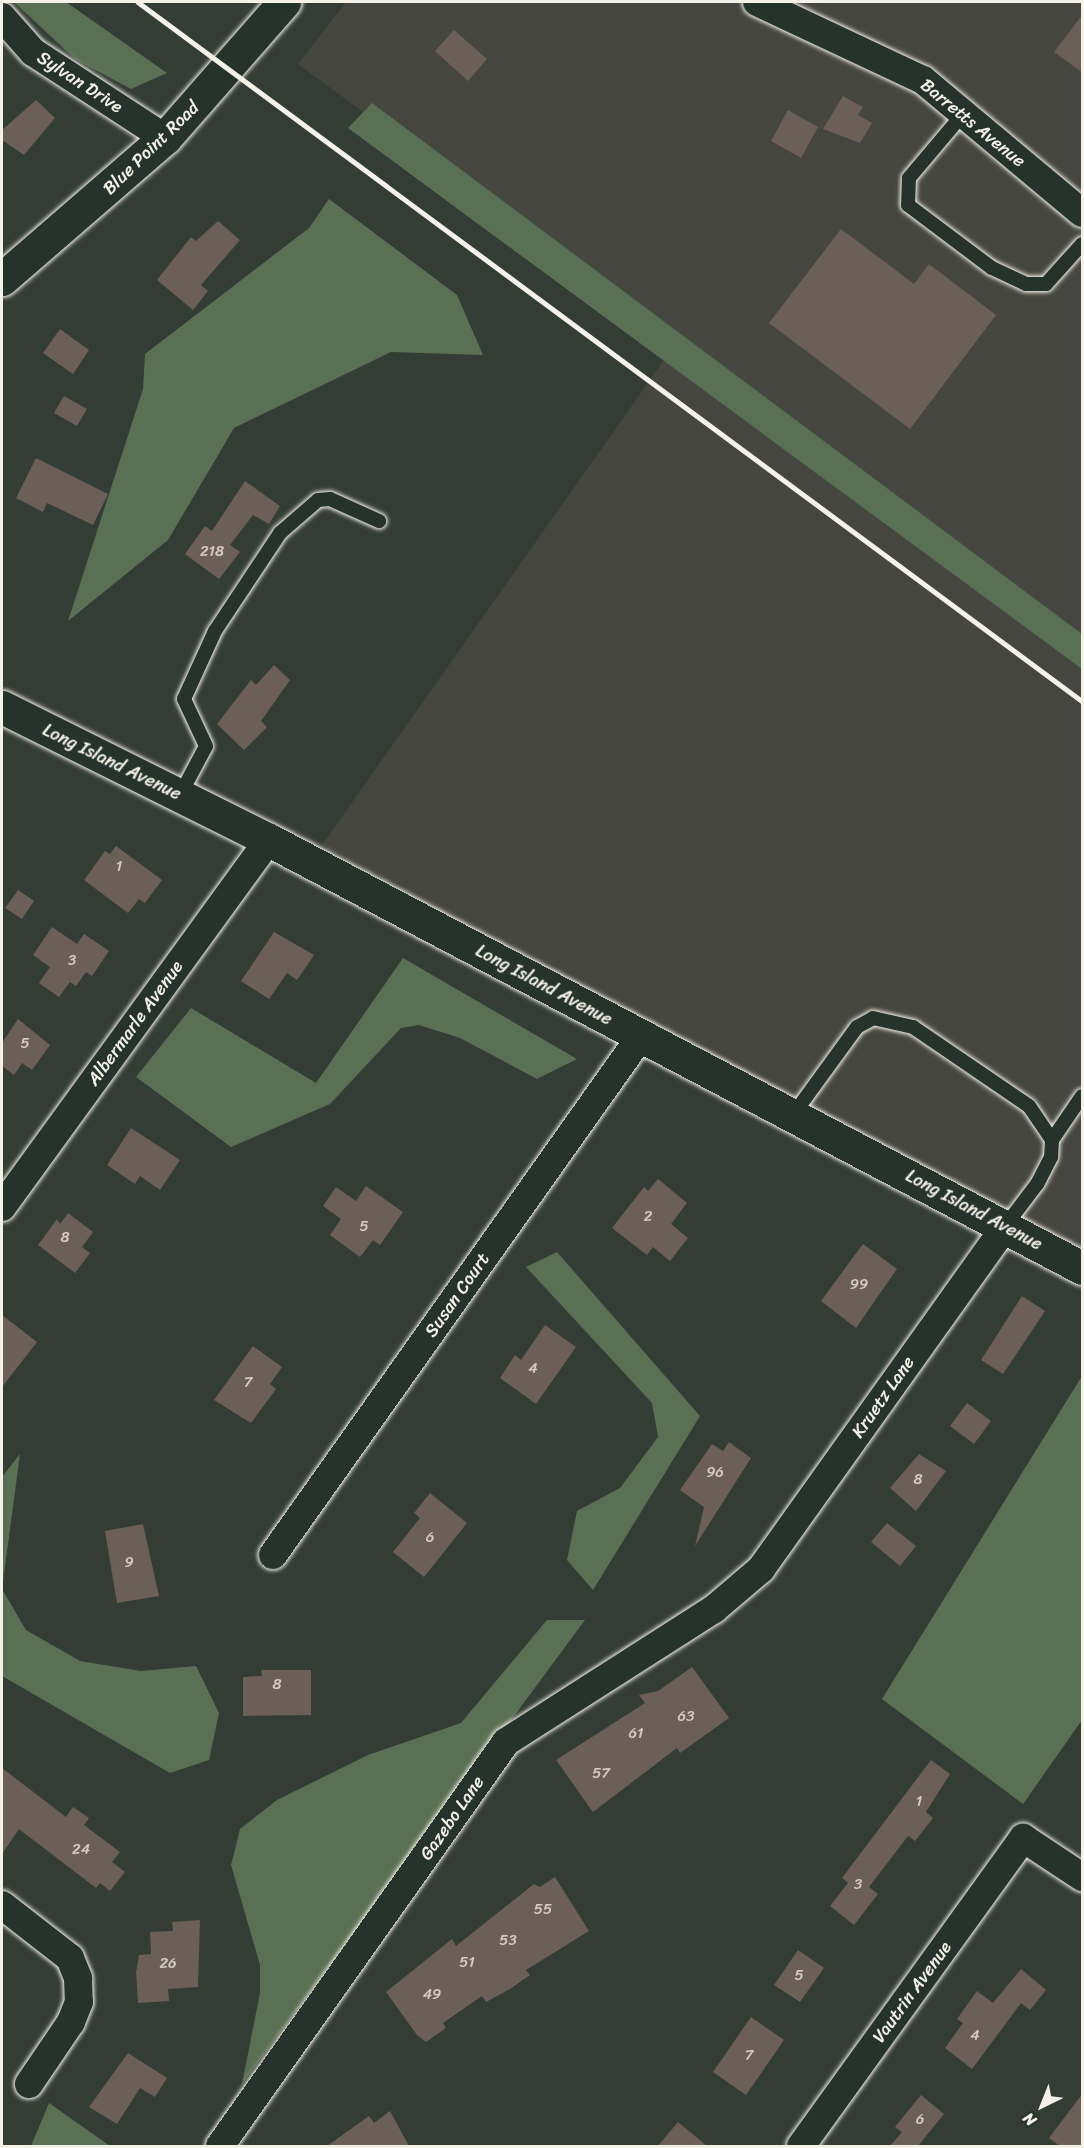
<!DOCTYPE html>
<html>
<head>
<meta charset="utf-8">
<style>
  body { margin:0 }
  #map { position:relative; width:1084px; height:2148px; overflow:hidden; background:#343c36; font-family:Sriracha,sans-serif }
  div>[style] { position:absolute }
  [style*='--x'] { left:calc(var(--x)*1px); top:calc(var(--y)*1px); width:calc(var(--w)*1px); rotate:calc(var(--a)*1deg) }
  .built>* { inset:0; background:#454640 }
  .green>* { inset:0; background:#5a7054 }
  .building>* { inset:0; background:#6c5f58 }
  .roads { filter:drop-shadow(0 0 2px #f4f1e8) drop-shadow(0 0 2px #f4f1e8) }
  .service>* { height:14px; margin:-7px; padding:0 7px; transform-origin:7px; border-radius:7px; background:#26332d }
  .minor>* { height:28px; margin:-14px; padding:0 14px; transform-origin:14px; border-radius:14px; background:#26332d }
  .tertiary>* { height:33px; margin:-16.5px; padding:0 16.5px; transform-origin:16.5px; border-radius:16.5px; background:#26332d }
  .rail>* { height:4.5px; margin:-2.25px; padding:0 2.25px; transform-origin:2.25px; border-radius:2.25px; background:#f4f1e8 }
  span { translate:-50% -50%; white-space:nowrap; text-align:center; line-height:1.15; -webkit-text-stroke:5px #26332d; paint-order:stroke }
  .number-label { font-size:15px; color:#d2ccc4 }
  .number-label span { -webkit-text-stroke-width:0 }
  .street-label { font-size:18px; color:#f4f1e8 }
  .frame { position:absolute; inset:0; border:3px solid #f4f1e8; pointer-events:none }
  .north { position:absolute; left:1012px; top:2076px; width:60px; height:60px; -webkit-text-stroke:4px #26332d; paint-order:stroke; rotate:223deg; font-size:16px; font-weight:700; line-height:24px; text-align:center; color:#f4f1e8 }
  .north::after { content:''; display:block; margin:auto; width:21px; height:27px; background:#f4f1e8; clip-path:polygon(50% 0,100% 100%,50% 72%,0 100%) }
</style>
</head>
<body>
<div id="map">
  <div class="built">
    <i style="clip-path:polygon(346px 2px,1082px 2px,1082px 1271px,322px 845px,676px 343px,298px 64px)"></i>
  </div>
  <div class="green">
    <i style="clip-path:polygon(14px 2px,66px 2px,167px 73px,131px 89px,75px 59px)"></i>
    <i style="clip-path:polygon(372px 103px,1082px 634px,1082px 669px,348px 128px)"></i>
    <i style="clip-path:polygon(329px 199px,457px 295px,483px 355px,391px 352px,234px 428px,168px 540px,68px 621px,143px 389px,145px 354px,309px 228px)"></i>
    <i style="clip-path:polygon(403px 958px,577px 1059px,537px 1079px,460px 1038px,419px 1025px,401px 1028px,330px 1104px,231px 1147px,136px 1077px,191px 1008px,316px 1083px)"></i>
    <i style="clip-path:polygon(557px 1252px,700px 1416px,593px 1590px,567px 1560px,577px 1511px,620px 1488px,658px 1437px,652px 1403px,526px 1267px)"></i>
    <i style="clip-path:polygon(1082px 1376px,1082px 1720px,1023px 1804px,882px 1699px)"></i>
    <i style="clip-path:polygon(20px 1454px,2px 1589px,26px 1630px,80px 1661px,141px 1671px,196px 1666px,219px 1713px,209px 1760px,170px 1773px,2px 1676px,2px 1477px)"></i>
    <i style="clip-path:polygon(547px 1620px,585px 1620px,242px 2084px,260px 1993px,260px 1965px,231px 1865px,240px 1829px,277px 1800px,368px 1755px,461px 1723px)"></i>
    <i style="clip-path:polygon(49px 2103px,110px 2146px,31px 2146px)"></i>
  </div>
  <div class="building">
    <i style="clip-path:polygon(1083px 14px,1083px 73px,1054px 52px)"></i>
    <i style="clip-path:polygon(454px 30px,487px 59px,468px 81px,435px 51px)"></i>
    <i style="clip-path:polygon(843px 96px,863px 107px,858px 115px,872px 123px,860px 143px,823px 129px)"></i>
    <i style="clip-path:polygon(36px 100px,55px 118px,24px 155px,2px 140px,2px 130px)"></i>
    <i style="clip-path:polygon(788px 110px,818px 127px,801px 158px,771px 141px)"></i>
    <i style="clip-path:polygon(218px 221px,240px 240px,201px 285px,208px 291px,193px 310px,157px 280px,191px 237px,196px 241px)"></i>
    <i style="clip-path:polygon(841px 229px,914px 284px,929px 264px,996px 315px,910px 429px,769px 323px)"></i>
    <i style="clip-path:polygon(60px 329px,89px 350px,73px 374px,43px 353px)"></i>
    <i style="clip-path:polygon(64px 396px,87px 409px,77px 426px,54px 413px)"></i>
    <i style="clip-path:polygon(36px 458px,108px 494px,93px 525px,47px 503px,43px 512px,16px 498px)"></i>
    <i style="clip-path:polygon(245px 481px,280px 506px,269px 524px,253px 515px,230px 545px,240px 552px,219px 579px,185px 554px,205px 526px,212px 531px)"></i>
    <i style="clip-path:polygon(274px 665px,290px 680px,261px 721px,267px 727px,244px 750px,217px 724px,251px 680px,256px 685px)"></i>
    <i style="clip-path:polygon(116px 846px,162px 880px,145px 903px,139px 899px,128px 913px,84px 880px,105px 851px,110px 854px)"></i>
    <i style="clip-path:polygon(18px 890px,34px 901px,22px 919px,5px 908px)"></i>
    <i style="clip-path:polygon(52px 927px,77px 944px,84px 934px,109px 951px,92px 976px,86px 972px,76px 986px,70px 982px,59px 997px,39px 983px,50px 967px,33px 955px)"></i>
    <i style="clip-path:polygon(274px 932px,314px 955px,297px 980px,287px 973px,269px 999px,241px 981px)"></i>
    <i style="clip-path:polygon(18px 1019px,50px 1045px,32px 1070px,22px 1063px,14px 1075px,2px 1066px,2px 1043px)"></i>
    <i style="clip-path:polygon(131px 1128px,180px 1160px,160px 1190px,140px 1176px,135px 1184px,107px 1165px)"></i>
    <i style="clip-path:polygon(658px 1179px,687px 1203px,671px 1224px,688px 1238px,670px 1261px,653px 1247px,647px 1255px,612px 1228px,644px 1187px,648px 1191px)"></i>
    <i style="clip-path:polygon(366px 1186px,403px 1212px,380px 1245px,373px 1240px,360px 1257px,330px 1235px,341px 1219px,323px 1206px,336px 1187px,356px 1201px)"></i>
    <i style="clip-path:polygon(68px 1213px,93px 1232px,82px 1247px,90px 1253px,75px 1273px,38px 1245px,57px 1219px,60px 1224px)"></i>
    <i style="clip-path:polygon(863px 1244px,897px 1269px,856px 1328px,821px 1301px)"></i>
    <i style="clip-path:polygon(1022px 1296px,1045px 1311px,1003px 1374px,981px 1360px)"></i>
    <i style="clip-path:polygon(2px 1315px,37px 1342px,2px 1387px)"></i>
    <i style="clip-path:polygon(545px 1325px,576px 1347px,536px 1404px,500px 1378px,515px 1355px,521px 1360px)"></i>
    <i style="clip-path:polygon(253px 1346px,282px 1367px,270px 1384px,276px 1389px,251px 1423px,214px 1400px)"></i>
    <i style="clip-path:polygon(967px 1403px,991px 1421px,974px 1444px,950px 1426px)"></i>
    <i style="clip-path:polygon(729px 1442px,751px 1458px,695px 1546px,704px 1507px,680px 1490px,712px 1444px,723px 1451px)"></i>
    <i style="clip-path:polygon(919px 1454px,946px 1471px,916px 1511px,890px 1488px)"></i>
    <i style="clip-path:polygon(430px 1493px,467px 1523px,424px 1577px,393px 1552px,420px 1518px,414px 1513px)"></i>
    <i style="clip-path:polygon(887px 1523px,916px 1546px,900px 1566px,871px 1542px)"></i>
    <i style="clip-path:polygon(143px 1524px,159px 1596px,117px 1603px,105px 1531px)"></i>
    <i style="clip-path:polygon(692px 1667px,729px 1718px,680px 1753px,677px 1748px,593px 1812px,556px 1760px,645px 1703px,639px 1695px,658px 1691px)"></i>
    <i style="clip-path:polygon(261px 1670px,311px 1670px,311px 1715px,243px 1716px,243px 1677px,262px 1676px)"></i>
    <i style="clip-path:polygon(931px 1760px,950px 1774px,926px 1812px,933px 1818px,915px 1841px,908px 1836px,869px 1887px,878px 1894px,854px 1925px,830px 1906px,848px 1883px,842px 1878px)"></i>
    <i style="clip-path:polygon(2px 1768px,66px 1817px,73px 1807px,89px 1818px,84px 1825px,120px 1852px,112px 1862px,125px 1872px,110px 1891px,100px 1883px,96px 1888px,19px 1829px,2px 1854px)"></i>
    <i style="clip-path:polygon(555px 1877px,589px 1931px,526px 1970px,530px 1975px,510px 1989px,486px 2002px,482px 1996px,443px 2023px,446px 2028px,426px 2042px,417px 2035px,386px 1992px,452px 1939px,456px 1946px,534px 1884px,540px 1887px)"></i>
    <i style="clip-path:polygon(200px 1920px,198px 1987px,168px 1989px,169px 2001px,138px 2003px,136px 1972px,139px 1955px,151px 1954px,150px 1932px,173px 1931px,172px 1922px)"></i>
    <i style="clip-path:polygon(798px 1950px,824px 1968px,800px 2002px,774px 1985px)"></i>
    <i style="clip-path:polygon(1021px 1969px,1046px 1990px,1030px 2010px,1021px 2003px,972px 2069px,945px 2048px,963px 2023px,957px 2019px,977px 1991px,993px 2003px)"></i>
    <i style="clip-path:polygon(751px 2017px,784px 2040px,746px 2095px,713px 2072px)"></i>
    <i style="clip-path:polygon(128px 2053px,167px 2078px,155px 2097px,140px 2088px,117px 2124px,89px 2107px)"></i>
    <i style="clip-path:polygon(1083px 2093px,1083px 2146px,1060px 2146px,1049px 2138px)"></i>
    <i style="clip-path:polygon(921px 2095px,944px 2114px,918px 2146px,890px 2146px,902px 2132px,895px 2127px)"></i>
    <i style="clip-path:polygon(390px 2111px,409px 2146px,327px 2146px,369px 2116px,374px 2123px)"></i>
    <i style="clip-path:polygon(678px 2122px,707px 2146px,658px 2146px)"></i>
  </div>
  <div class="roads">
    <div class="service">
      <i style="--x:963;--y:114;--w:84;--a:130.2"></i>
      <i style="--x:909;--y:178;--w:27;--a:92"></i>
      <i style="--x:908;--y:205;--w:105;--a:36.9"></i>
      <i style="--x:992;--y:268;--w:38;--a:25"></i>
      <i style="--x:1026;--y:284;--w:20;--a:0"></i>
      <i style="--x:1046;--y:284;--w:54;--a:-48"></i>
      <i style="--x:180;--y:795;--w:55;--a:-62"></i>
      <i style="--x:206;--y:746;--w:52;--a:-115.1"></i>
      <i style="--x:184;--y:699;--w:75;--a:-65.5"></i>
      <i style="--x:215;--y:631;--w:118;--a:-56.4"></i>
      <i style="--x:280;--y:533;--w:50;--a:-41"></i>
      <i style="--x:318;--y:500;--w:12;--a:-5"></i>
      <i style="--x:330;--y:499;--w:54;--a:24.2"></i>
      <i style="--x:793;--y:1115;--w:109;--a:-54"></i>
      <i style="--x:857;--y:1027;--w:18;--a:-29"></i>
      <i style="--x:873;--y:1018;--w:41;--a:12.7"></i>
      <i style="--x:913;--y:1027;--w:140;--a:34.3"></i>
      <i style="--x:1029;--y:1106;--w:41;--a:55.9"></i>
      <i style="--x:1052;--y:1140;--w:17;--a:93"></i>
      <i style="--x:1051;--y:1157;--w:30;--a:117"></i>
      <i style="--x:1037;--y:1184;--w:51;--a:127.1"></i>
      <i style="--x:1052;--y:1140;--w:53;--a:-55.7"></i>
    </div>
    <div class="minor">
      <i style="--x:757;--y:2;--w:183;--a:25.2"></i>
      <i style="--x:923;--y:80;--w:207;--a:39.9"></i>
      <i style="--x:2;--y:17;--w:47;--a:48.5"></i>
      <i style="--x:33;--y:52;--w:158;--a:33.1"></i>
      <i style="--x:2;--y:1207;--w:454;--a:-54"></i>
      <i style="--x:273;--y:1555;--w:636;--a:-54.66"></i>
      <i style="--x:2;--y:1905;--w:86;--a:37.9"></i>
      <i style="--x:70;--y:1958;--w:22;--a:68"></i>
      <i style="--x:78;--y:1978;--w:24;--a:88"></i>
      <i style="--x:79;--y:2002;--w:22;--a:112"></i>
      <i style="--x:71;--y:2022;--w:75;--a:124.1"></i>
      <i style="--x:220;--y:2146;--w:495;--a:-54.7"></i>
      <i style="--x:506;--y:1742;--w:247;--a:-32.6"></i>
      <i style="--x:714;--y:1609;--w:62;--a:-40.4"></i>
      <i style="--x:761;--y:1569;--w:422;--a:-54.5"></i>
      <i style="--x:801;--y:2146;--w:380;--a:-54.2"></i>
      <i style="--x:1023;--y:1838;--w:71;--a:33.5"></i>
    </div>
    <div class="tertiary">
      <i style="--x:2;--y:279;--w:216;--a:-40.9"></i>
      <i style="--x:165;--y:138;--w:181;--a:-48.8"></i>
      <i style="--x:2;--y:707;--w:298;--a:26.5"></i>
      <i style="--x:269;--y:840;--w:919;--a:27.76"></i>
    </div>
  </div>
  <div class="rail">
    <i style="--x:138;--y:2;--w:1175;--a:36.52"></i>
  </div>
  <div class="number-label">
    <span style="left:212px;top:552px">218</span>
    <span style="left:119px;top:867px">1</span>
    <span style="left:72px;top:961px">3</span>
    <span style="left:25px;top:1044px">5</span>
    <span style="left:648px;top:1217px">2</span>
    <span style="left:364px;top:1227px">5</span>
    <span style="left:65px;top:1238px">8</span>
    <span style="left:859px;top:1285px">99</span>
    <span style="left:533px;top:1369px">4</span>
    <span style="left:248px;top:1383px">7</span>
    <span style="left:715px;top:1473px">96</span>
    <span style="left:918px;top:1480px">8</span>
    <span style="left:430px;top:1538px">6</span>
    <span style="left:129px;top:1563px">9</span>
    <span style="left:277px;top:1685px">8</span>
    <span style="left:686px;top:1717px">63</span>
    <span style="left:636px;top:1734px">61</span>
    <span style="left:601px;top:1774px">57</span>
    <span style="left:919px;top:1802px">1</span>
    <span style="left:81px;top:1850px">24</span>
    <span style="left:858px;top:1885px">3</span>
    <span style="left:543px;top:1910px">55</span>
    <span style="left:508px;top:1941px">53</span>
    <span style="left:467px;top:1963px">51</span>
    <span style="left:168px;top:1964px">26</span>
    <span style="left:799px;top:1976px">5</span>
    <span style="left:432px;top:1995px">49</span>
    <span style="left:975px;top:2036px">4</span>
    <span style="left:749px;top:2056px">7</span>
    <span style="left:920px;top:2120px">6</span>
  </div>
  <div class="street-label">
    <span style="left:80px;top:82px;rotate:33deg">Sylvan Drive</span>
    <span style="left:973px;top:123px;rotate:39deg">Barretts Avenue</span>
    <span style="left:151px;top:148px;rotate:-44deg">Blue Point Road</span>
    <span style="left:112px;top:762px;rotate:26deg">Long Island Avenue</span>
    <span style="left:544px;top:985px;rotate:28deg">Long Island Avenue</span>
    <span style="left:135px;top:1023px;rotate:-54deg">Albermarle Avenue</span>
    <span style="left:974px;top:1210px;rotate:28deg">Long Island Avenue</span>
    <span style="left:457px;top:1295px;rotate:-55deg">Susan Court</span>
    <span style="left:883px;top:1397px;rotate:-55deg">Kruetz Lane</span>
    <span style="left:452px;top:1818px;rotate:-55deg">Gazebo Lane</span>
    <span style="left:912px;top:1992px;rotate:-54deg">Vautrin Avenue</span>
  </div>
  <div class="frame"></div>
  <div class="north">N</div>
</div>
</body>
</html>
